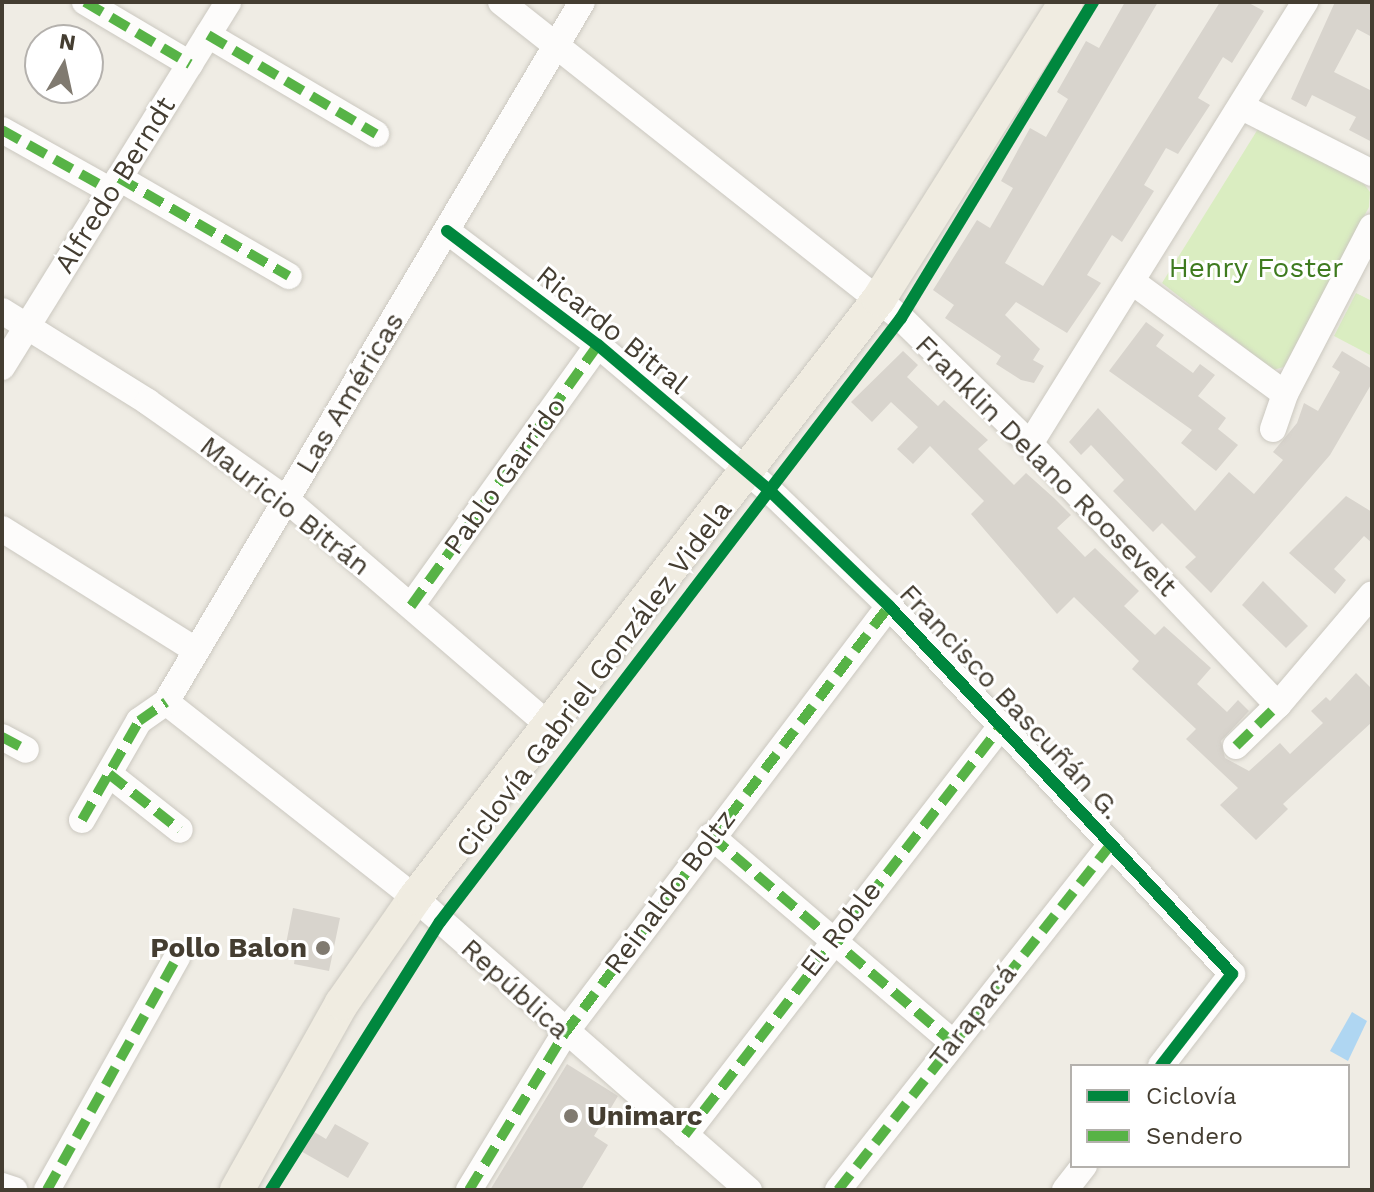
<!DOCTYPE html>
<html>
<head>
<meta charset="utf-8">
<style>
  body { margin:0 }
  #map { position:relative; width:1374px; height:1192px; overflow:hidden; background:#efece4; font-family:"Work Sans",sans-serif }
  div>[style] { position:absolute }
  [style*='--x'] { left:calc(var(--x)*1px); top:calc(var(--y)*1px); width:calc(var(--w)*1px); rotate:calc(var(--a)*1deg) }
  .green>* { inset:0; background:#daedc1 }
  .water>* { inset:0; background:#afd6f2 }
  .building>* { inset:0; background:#d8d4cd }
  .roads { filter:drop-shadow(0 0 2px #cbc8c0) drop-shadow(0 0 2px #cbc8c0) }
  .minor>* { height:26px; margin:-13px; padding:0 13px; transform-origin:13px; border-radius:13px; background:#fdfcfb }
  .major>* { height:34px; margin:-17px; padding:0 17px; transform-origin:17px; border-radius:17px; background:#f0ece1 }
  .quiet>* { height:10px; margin-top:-5px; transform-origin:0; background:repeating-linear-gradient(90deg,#57b346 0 20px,transparent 0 30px) }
  .cycleway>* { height:12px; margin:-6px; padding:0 6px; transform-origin:6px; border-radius:6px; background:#00873e }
  .dots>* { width:22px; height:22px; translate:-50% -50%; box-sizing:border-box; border:4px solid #fff; border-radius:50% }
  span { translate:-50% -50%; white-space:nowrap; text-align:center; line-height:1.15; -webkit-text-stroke:6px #fff; paint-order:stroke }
  .street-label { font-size:28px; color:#443d31 }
  .park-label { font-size:28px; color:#3f7b1f }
  .poi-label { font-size:28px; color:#443d31; font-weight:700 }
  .right { translate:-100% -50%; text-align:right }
  .left { translate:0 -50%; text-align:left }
  .frame { position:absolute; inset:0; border:4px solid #443d31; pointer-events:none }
  .legend { position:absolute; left:1070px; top:1064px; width:280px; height:104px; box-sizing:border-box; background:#fff; border:2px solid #b4b1ad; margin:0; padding:10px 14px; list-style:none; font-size:24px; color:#443d31 }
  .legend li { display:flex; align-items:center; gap:16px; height:40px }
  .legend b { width:40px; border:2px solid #b4b1ad }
  .north { position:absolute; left:24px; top:24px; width:80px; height:80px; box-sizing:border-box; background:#fff; border:2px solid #b4b1ad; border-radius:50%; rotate:9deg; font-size:22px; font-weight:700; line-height:32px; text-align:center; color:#443d31 }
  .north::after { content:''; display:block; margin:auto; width:28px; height:36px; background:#807a70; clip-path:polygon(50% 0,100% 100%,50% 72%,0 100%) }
</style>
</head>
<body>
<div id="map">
  <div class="green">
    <i style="clip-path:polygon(1258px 129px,1364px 184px,1370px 192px,1369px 207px,1284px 367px,1273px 370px,1162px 283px)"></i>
    <i style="clip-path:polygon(1356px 293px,1372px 301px,1372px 356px,1334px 336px)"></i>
  </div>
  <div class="water">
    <i style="clip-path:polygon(1352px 1012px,1367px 1021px,1348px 1061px,1330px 1051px)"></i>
  </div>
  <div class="building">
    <i style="clip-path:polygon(1125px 2px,1158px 2px,1005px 263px,1043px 286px,1220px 2px,1247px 2px,1264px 11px,1232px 63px,1223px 57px,1198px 98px,1210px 105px,1178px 154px,1166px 148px,1144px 185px,1154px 191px,1122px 242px,1112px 235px,1087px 275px,1101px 283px,1067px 333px,1016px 302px,1005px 315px,1040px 349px,1033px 360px,1044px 366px,1034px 383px,1021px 380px,996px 364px,1001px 356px,945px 318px,954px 305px,933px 290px,977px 220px,990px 228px,1013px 188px,1001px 181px,1030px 128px,1046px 137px,1068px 99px,1057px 92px,1086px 41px,1099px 48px)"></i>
    <i style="clip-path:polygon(1335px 2px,1372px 2px,1372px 37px,1357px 29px,1334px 72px,1370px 90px,1372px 85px,1372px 142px,1349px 130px,1356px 117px,1312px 95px,1306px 107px,1291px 99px)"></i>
    <i style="clip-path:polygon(1146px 322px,1164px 335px,1156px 346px,1193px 373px,1200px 364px,1215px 375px,1198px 396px,1226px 418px,1218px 429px,1238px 445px,1216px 471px,1181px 443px,1192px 430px,1109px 371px)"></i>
    <i style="clip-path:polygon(903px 351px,918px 365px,907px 377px,938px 406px,944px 400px,988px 440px,978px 449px,1014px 485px,1026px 473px,1054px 498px,1071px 515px,1057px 528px,1085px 557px,1095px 548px,1139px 591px,1124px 606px,1155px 635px,1164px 626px,1211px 668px,1197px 684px,1227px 712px,1238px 700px,1249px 711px,1221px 741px,1225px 758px,1249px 771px,1280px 743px,1290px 754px,1323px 723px,1311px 711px,1326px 697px,1330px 701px,1356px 673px,1372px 689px,1372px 722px,1283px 804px,1288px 809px,1256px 840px,1220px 805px,1238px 788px,1186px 739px,1196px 729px,1132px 669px,1139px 661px,1074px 597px,1057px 614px,971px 514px,984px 501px,930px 446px,913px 464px,897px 449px,918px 427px,891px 402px,872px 422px,851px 402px)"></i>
    <i style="clip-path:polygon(1342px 351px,1372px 369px,1372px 383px,1330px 455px,1211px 593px,1185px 567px,1196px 557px,1162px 523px,1153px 532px,1113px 491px,1124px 480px,1091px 445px,1081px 455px,1069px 442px,1098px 408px,1195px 511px,1229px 472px,1254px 494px,1283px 460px,1273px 452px,1297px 423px,1304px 403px,1318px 411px,1340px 372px,1332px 367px)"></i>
    <i style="clip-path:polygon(1346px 496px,1372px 512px,1372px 543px,1364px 536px,1334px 569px,1346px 580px,1335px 594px,1289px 553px)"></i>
    <i style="clip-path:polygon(1263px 581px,1308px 626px,1286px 648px,1242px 605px)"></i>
    <i style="clip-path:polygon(293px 908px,340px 918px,329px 971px,294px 964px,295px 956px,284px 954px)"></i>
    <i style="clip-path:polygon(567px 1064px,618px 1096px,594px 1136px,608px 1145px,581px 1190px,490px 1190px)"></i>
    <i style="clip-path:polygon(335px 1124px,369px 1143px,348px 1178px,299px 1150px,311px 1130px,326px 1139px)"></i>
  </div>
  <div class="roads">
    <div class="minor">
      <i style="--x:85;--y:2;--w:122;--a:30.6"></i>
      <i style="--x:501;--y:2;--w:510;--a:38.31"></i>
      <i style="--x:901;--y:318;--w:180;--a:44.3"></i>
      <i style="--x:1030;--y:444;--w:360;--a:46.5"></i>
      <i style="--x:208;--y:35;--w:195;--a:30.5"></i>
      <i style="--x:1242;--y:107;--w:146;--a:26.9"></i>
      <i style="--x:2;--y:130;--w:125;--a:29.2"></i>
      <i style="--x:119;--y:178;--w:196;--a:30"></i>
      <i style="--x:447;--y:231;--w:189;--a:37.1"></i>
      <i style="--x:598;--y:345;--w:223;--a:40.3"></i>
      <i style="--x:768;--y:489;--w:168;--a:44"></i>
      <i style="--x:889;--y:606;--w:503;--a:47.01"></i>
      <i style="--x:1232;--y:974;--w:116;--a:127.7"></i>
      <i style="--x:1134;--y:283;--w:187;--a:36.3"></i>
      <i style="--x:2;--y:311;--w:172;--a:31.9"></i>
      <i style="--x:148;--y:402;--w:170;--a:35.2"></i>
      <i style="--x:287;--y:500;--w:347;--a:40.7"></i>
      <i style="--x:2;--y:367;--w:429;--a:-58.2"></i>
      <i style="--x:1273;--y:429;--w:37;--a:-71"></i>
      <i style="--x:1285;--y:394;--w:188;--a:-62.5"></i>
      <i style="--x:1030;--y:444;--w:521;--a:-58.11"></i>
      <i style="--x:2;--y:529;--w:226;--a:32"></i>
      <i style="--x:411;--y:606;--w:321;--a:-54.4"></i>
      <i style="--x:166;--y:702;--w:317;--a:38.2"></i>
      <i style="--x:415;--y:898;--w:444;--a:41.2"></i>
      <i style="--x:2;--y:737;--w:27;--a:28"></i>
      <i style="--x:1236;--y:746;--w:59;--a:-44.3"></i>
      <i style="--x:1278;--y:705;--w:145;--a:-49.7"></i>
      <i style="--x:109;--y:774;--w:90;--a:38.3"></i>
      <i style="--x:82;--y:820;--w:114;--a:-60.1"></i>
      <i style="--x:139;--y:721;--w:33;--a:-35"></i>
      <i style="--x:166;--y:702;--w:814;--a:-59.28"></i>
      <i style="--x:711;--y:836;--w:317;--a:40.5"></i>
      <i style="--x:685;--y:1135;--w:517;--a:-52.31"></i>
      <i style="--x:2;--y:1186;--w:13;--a:18"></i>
      <i style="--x:47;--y:1190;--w:267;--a:-60.8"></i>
      <i style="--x:469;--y:1190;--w:184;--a:-58.6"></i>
      <i style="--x:565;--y:1033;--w:536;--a:-52.81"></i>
      <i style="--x:838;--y:1190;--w:441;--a:-51.7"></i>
      <i style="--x:1065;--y:1190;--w:31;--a:-52"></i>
    </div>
    <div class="major">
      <i style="--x:237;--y:1190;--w:214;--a:-60.7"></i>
      <i style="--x:342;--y:1003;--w:128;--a:-55.2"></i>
      <i style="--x:415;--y:898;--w:758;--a:-52.24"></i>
      <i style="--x:879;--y:299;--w:351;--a:-57.8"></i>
    </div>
  </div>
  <div class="quiet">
    <i style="--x:85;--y:2;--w:122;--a:30.6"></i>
    <i style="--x:208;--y:35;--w:195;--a:30.5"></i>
    <i style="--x:2;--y:130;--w:125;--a:29.2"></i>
    <i style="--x:119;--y:178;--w:196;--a:30"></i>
    <i style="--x:411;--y:606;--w:321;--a:-54.4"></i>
    <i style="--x:2;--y:737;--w:27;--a:28"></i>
    <i style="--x:1236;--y:746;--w:59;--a:-44.3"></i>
    <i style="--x:109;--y:774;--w:90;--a:38.3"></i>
    <i style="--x:82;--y:820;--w:114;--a:-60.1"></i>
    <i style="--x:139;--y:721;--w:33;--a:-35"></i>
    <i style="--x:711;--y:836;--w:317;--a:40.5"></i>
    <i style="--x:685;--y:1135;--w:517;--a:-52.31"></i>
    <i style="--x:47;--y:1190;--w:267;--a:-60.8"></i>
    <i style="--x:469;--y:1190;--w:184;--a:-58.6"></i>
    <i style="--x:565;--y:1033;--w:536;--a:-52.81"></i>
    <i style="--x:838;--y:1190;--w:441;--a:-51.7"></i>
  </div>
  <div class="cycleway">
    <i style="--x:447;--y:231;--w:189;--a:37.1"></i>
    <i style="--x:598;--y:345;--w:223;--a:40.3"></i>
    <i style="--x:768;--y:489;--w:168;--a:44"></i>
    <i style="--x:889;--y:606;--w:503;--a:47.01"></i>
    <i style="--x:1232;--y:974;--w:116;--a:127.7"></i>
    <i style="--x:271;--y:1190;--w:317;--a:-57.8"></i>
    <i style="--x:440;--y:922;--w:760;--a:-52.65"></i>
    <i style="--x:901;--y:318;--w:370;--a:-58.7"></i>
  </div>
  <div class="dots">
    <i style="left:323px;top:948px;background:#807a70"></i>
    <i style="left:571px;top:1116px;background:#807a70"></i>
  </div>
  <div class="street-label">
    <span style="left:115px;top:185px;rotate:-58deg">Alfredo Berndt</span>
    <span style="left:612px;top:330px;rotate:39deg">Ricardo Bitral</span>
    <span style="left:350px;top:393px;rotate:-59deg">Las Américas</span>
    <span style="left:1046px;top:466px;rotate:45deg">Franklin Delano Roosevelt</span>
    <span style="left:505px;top:476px;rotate:-54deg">Pablo Garrido</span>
    <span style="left:285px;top:506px;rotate:38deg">Mauricio Bitrán</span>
    <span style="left:594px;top:679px;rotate:-53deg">Ciclovía Gabriel González Videla</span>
    <span style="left:1010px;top:702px;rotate:47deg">Francisco Bascuñán G.</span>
    <span style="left:670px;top:892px;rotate:-53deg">Reinaldo Boltz</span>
    <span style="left:841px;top:929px;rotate:-52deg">El Roble</span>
    <span style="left:515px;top:989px;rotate:42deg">República</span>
    <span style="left:973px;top:1016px;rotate:-52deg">Tarapacá</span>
  </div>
  <div class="park-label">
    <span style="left:1256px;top:268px">Henry Foster</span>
  </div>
  <div class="poi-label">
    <span class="right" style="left:307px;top:948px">Pollo Balon</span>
    <span class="left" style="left:587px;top:1116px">Unimarc</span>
  </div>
  <div class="frame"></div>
  <ul class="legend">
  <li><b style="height:10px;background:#00873e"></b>Ciclovía</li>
  <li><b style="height:10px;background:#57b346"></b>Sendero</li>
  </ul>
  <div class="north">N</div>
</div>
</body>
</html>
